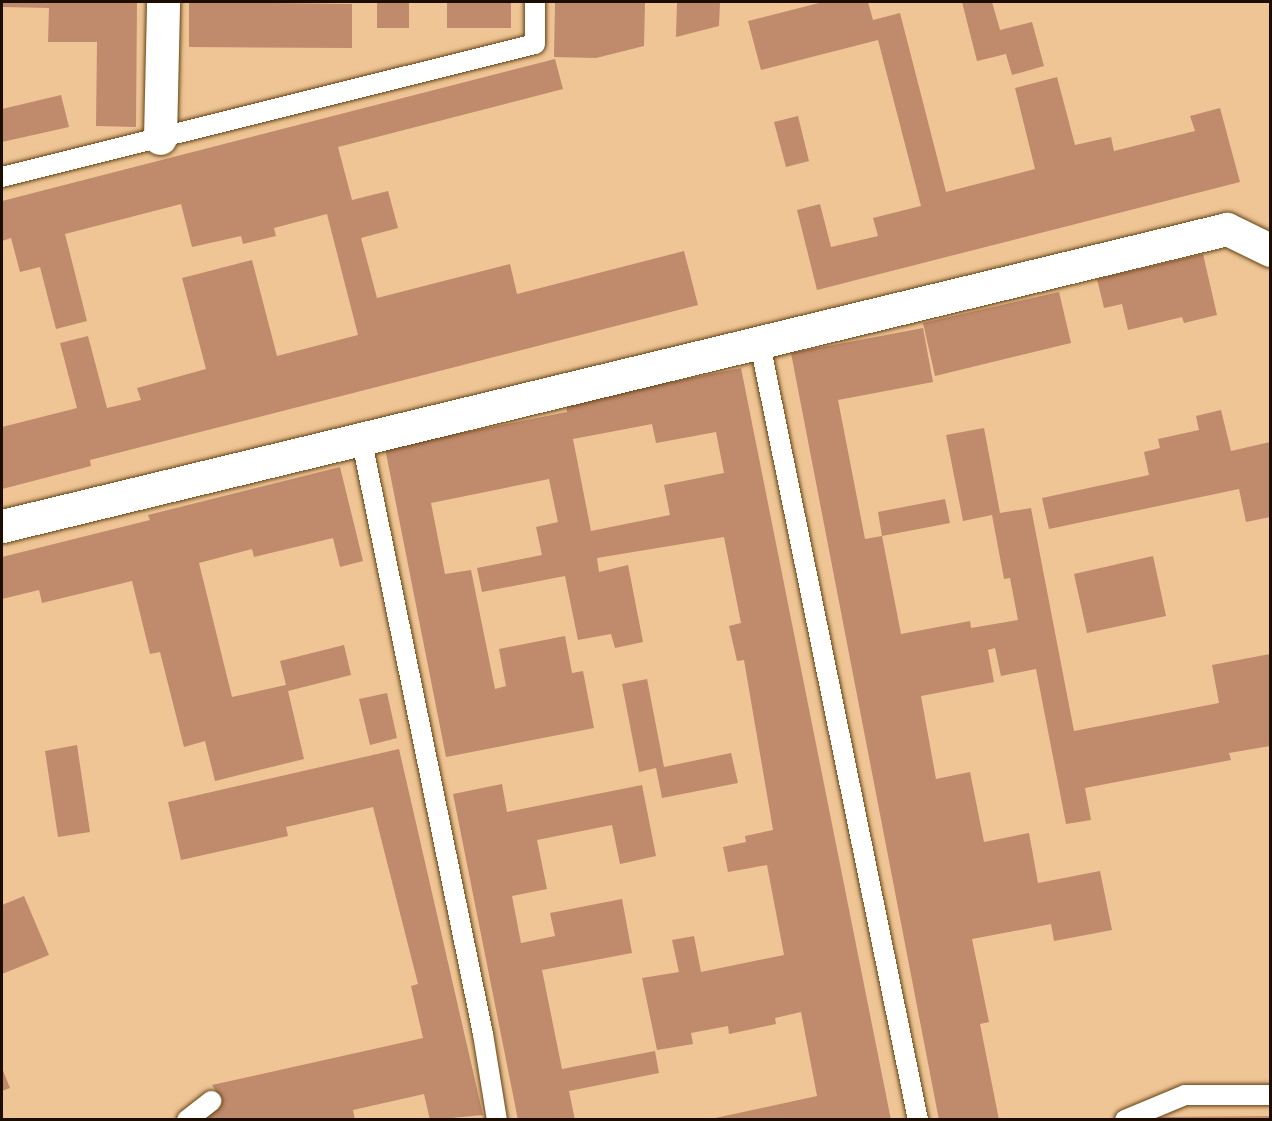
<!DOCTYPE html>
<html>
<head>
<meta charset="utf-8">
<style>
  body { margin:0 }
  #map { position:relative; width:1272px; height:1121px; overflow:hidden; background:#efc595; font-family:Raleway,sans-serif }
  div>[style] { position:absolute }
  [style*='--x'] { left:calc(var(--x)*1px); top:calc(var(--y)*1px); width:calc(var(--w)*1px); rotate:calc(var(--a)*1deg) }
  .building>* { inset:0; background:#c08a6c }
  .roads { filter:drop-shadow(0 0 2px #644111) drop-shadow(0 0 2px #644111) }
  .lane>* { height:20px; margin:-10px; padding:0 10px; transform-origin:10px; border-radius:10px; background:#fff }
  .street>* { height:33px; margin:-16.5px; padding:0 16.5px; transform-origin:16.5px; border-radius:16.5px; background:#fff }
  span { translate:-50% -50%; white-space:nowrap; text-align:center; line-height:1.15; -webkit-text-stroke:4.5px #efc595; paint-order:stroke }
  .frame { position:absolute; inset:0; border:3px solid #1c0d00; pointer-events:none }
</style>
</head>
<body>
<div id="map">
  <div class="building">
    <i style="clip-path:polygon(2px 2px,137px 2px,136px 127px,96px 126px,97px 42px,48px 42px,49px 8px,2px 7px)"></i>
    <i style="clip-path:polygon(189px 2px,352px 4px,352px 48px,189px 47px)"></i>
    <i style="clip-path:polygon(377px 2px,409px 2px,409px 28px,377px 28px)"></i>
    <i style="clip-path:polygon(447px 2px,511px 2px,511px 28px,447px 28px)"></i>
    <i style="clip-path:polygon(555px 2px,645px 2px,644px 46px,596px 58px,554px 57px)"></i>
    <i style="clip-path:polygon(677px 2px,720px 2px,719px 26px,676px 37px)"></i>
    <i style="clip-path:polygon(823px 2px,868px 2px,873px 20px,900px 13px,946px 192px,1035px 169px,1015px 88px,1057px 77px,1075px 145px,1111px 137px,1114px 151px,1195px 131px,1190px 116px,1220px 108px,1240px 182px,817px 290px,797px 210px,820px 204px,831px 247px,878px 236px,873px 218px,921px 206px,878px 40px,761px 70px,748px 21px)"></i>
    <i style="clip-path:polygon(962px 2px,992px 2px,1000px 30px,1032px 22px,1044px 66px,1012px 75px,1006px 54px,977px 61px)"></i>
    <i style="clip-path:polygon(555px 59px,563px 89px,338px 147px,352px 200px,388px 191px,398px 228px,361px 238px,377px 298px,510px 264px,517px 294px,684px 251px,698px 305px,90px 460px,91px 466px,2px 489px,2px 427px,77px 408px,60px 343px,88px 336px,107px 408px,141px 400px,137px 388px,206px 369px,182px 278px,252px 260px,277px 356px,358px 335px,327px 214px,274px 228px,276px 236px,243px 244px,241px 236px,192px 247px,181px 204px,65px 234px,87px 321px,56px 329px,40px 267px,20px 272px,11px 238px,2px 241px,2px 201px)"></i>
    <i style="clip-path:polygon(61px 95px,69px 127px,2px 142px,2px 109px)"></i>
    <i style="clip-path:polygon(798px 116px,809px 161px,786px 167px,774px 122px)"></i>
    <i style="clip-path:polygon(1203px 254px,1217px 315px,1184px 323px,1182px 317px,1128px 330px,1122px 304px,1104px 308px,1097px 279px)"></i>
    <i style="clip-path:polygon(1059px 292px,1071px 343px,935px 376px,923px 323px)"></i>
    <i style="clip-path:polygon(923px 328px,933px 382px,838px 400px,865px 539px,882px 536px,901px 634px,970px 621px,971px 628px,1018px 620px,1010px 578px,1004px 579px,992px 515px,963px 521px,946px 435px,984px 428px,1000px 513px,1031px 508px,1074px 731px,1219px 703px,1212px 665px,1270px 654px,1270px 746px,1229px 753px,1231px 760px,1085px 788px,1091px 820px,1066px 824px,1036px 669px,1001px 676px,995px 648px,988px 650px,994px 682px,921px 696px,936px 779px,970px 772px,984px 842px,1029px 833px,1038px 883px,1100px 871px,1112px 930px,1054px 941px,1051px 924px,972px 939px,989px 1022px,980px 1024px,999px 1120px,939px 1120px,791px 353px)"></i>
    <i style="clip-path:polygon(evenodd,741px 368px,891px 1120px,706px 1120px,817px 1096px,801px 1012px,775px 1018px,776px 1024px,729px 1034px,728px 1026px,691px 1033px,693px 1044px,657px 1050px,642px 978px,679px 972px,672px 940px,694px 936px,701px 972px,784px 955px,767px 865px,728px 872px,723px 847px,746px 842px,745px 836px,773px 830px,744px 660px,737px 661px,729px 626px,741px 623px,724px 537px,597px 558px,599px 572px,628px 565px,643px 642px,615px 648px,611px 634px,578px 640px,565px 576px,482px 592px,477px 568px,542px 555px,536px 527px,558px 522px,549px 479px,431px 503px,445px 574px,471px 570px,495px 689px,506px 686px,499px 649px,565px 636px,572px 673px,583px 671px,594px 728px,446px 757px,385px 448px,567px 412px,566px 403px,741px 368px,652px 424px,656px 443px,716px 432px,724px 473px,664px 485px,670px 515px,591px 531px,573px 439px,652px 424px)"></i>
    <i style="clip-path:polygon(1221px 410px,1231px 451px,1270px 442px,1270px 517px,1246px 522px,1239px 489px,1049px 529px,1042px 498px,1149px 475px,1144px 452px,1160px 448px,1158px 439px,1199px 430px,1196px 416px)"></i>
    <i style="clip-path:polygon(340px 467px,363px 561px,340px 567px,333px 538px,254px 557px,252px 549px,199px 563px,232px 697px,286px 685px,280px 661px,344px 645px,351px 675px,288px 691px,304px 759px,215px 781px,205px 741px,184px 747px,160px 652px,150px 654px,132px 581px,42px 603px,39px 590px,2px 599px,2px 557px,150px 520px,148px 515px)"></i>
    <i style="clip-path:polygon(945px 499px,950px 523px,882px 536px,878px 512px)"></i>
    <i style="clip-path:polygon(1153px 556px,1166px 616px,1087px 633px,1074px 574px)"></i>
    <i style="clip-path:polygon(647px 679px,664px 767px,731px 753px,738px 783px,662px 798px,656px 768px,639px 772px,622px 684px)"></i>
    <i style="clip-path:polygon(387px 693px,397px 738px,370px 745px,359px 699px)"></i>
    <i style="clip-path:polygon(77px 745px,90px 832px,58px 837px,45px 751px)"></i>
    <i style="clip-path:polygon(399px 749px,483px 1115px,430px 1120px,424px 1094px,353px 1110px,355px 1120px,198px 1120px,222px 1101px,212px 1085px,423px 1038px,411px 986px,418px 984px,373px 807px,286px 827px,288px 836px,181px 860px,168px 802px)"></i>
    <i style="clip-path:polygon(502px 784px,507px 812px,642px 785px,656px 856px,620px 864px,612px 825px,537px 840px,547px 889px,512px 896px,521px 943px,555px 936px,550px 913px,622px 899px,632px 953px,542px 970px,562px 1069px,655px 1051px,659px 1073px,569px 1091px,575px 1120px,518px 1120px,453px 794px)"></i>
    <i style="clip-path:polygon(24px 896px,49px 955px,2px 974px,2px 905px)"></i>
    <i style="clip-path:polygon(2px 1068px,10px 1088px,2px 1091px)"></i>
    <i style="clip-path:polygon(1270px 1116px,1270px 1120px,1149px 1120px,1149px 1117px)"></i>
  </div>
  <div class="roads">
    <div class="lane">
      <i style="--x:2;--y:177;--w:549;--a:-14.01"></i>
      <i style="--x:535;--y:44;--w:42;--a:-90"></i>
      <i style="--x:760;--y:344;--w:792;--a:78.49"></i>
      <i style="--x:361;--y:437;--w:609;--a:78.45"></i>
      <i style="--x:483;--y:1034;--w:87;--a:80.8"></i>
      <i style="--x:187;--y:1120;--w:31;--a:-38"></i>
      <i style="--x:1125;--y:1120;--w:65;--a:-22.6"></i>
      <i style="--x:1185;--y:1095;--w:85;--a:0"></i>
    </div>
    <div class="street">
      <i style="--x:160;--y:138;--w:136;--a:-88.7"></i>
      <i style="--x:2;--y:526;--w:1260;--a:-13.63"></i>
      <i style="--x:1227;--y:229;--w:48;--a:26"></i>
    </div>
  </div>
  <div class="frame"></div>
</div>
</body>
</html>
